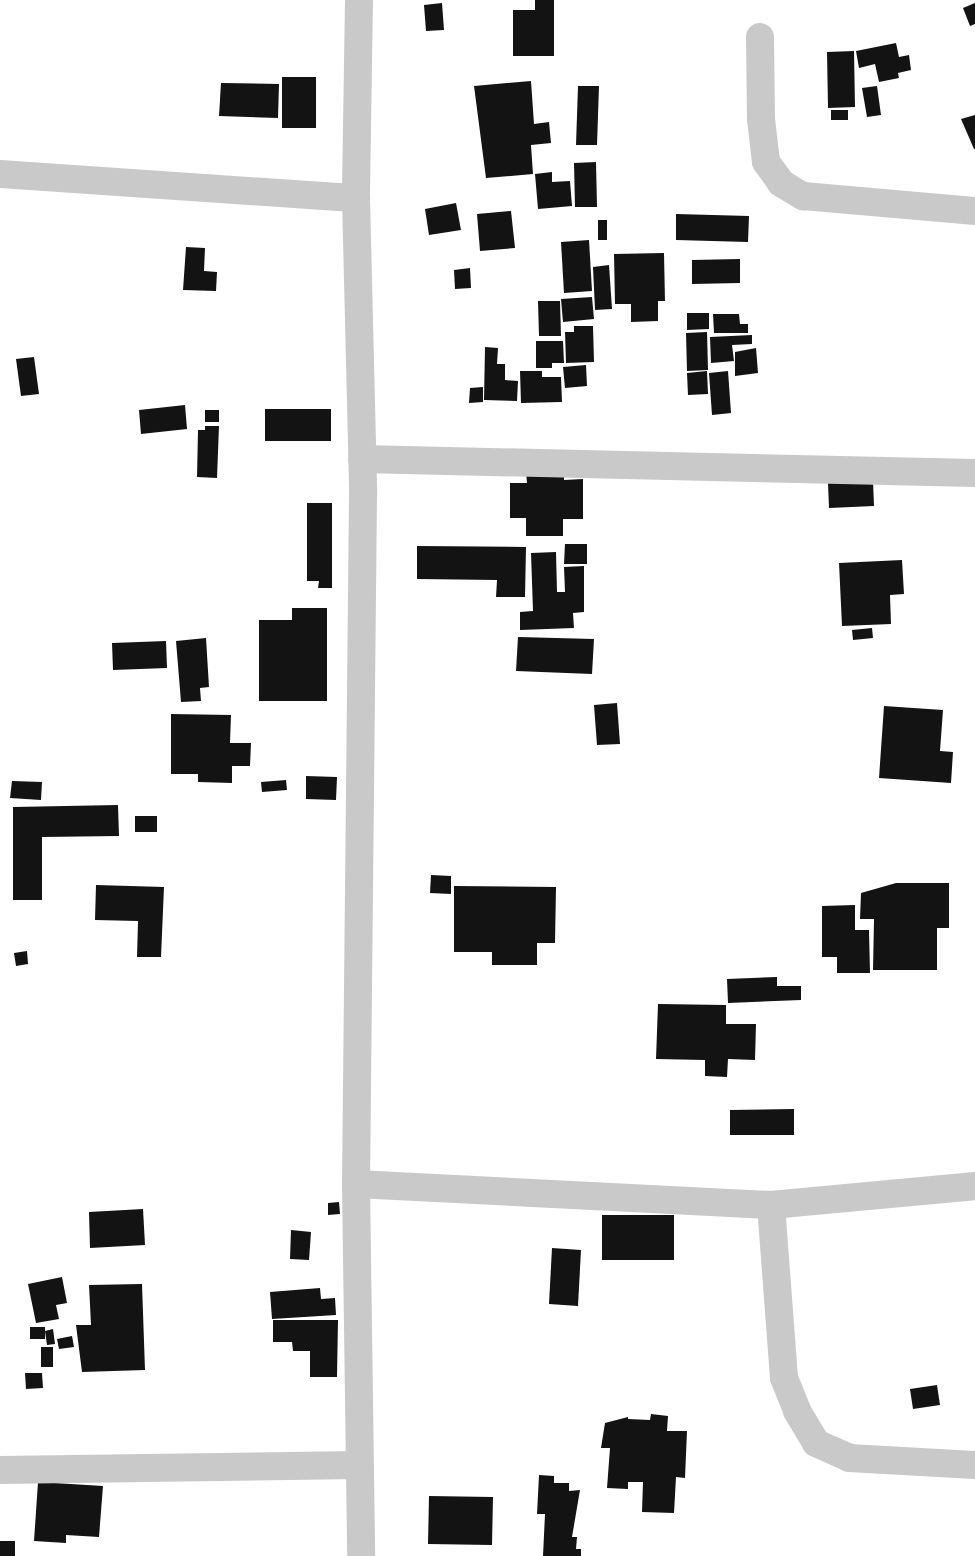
<!DOCTYPE html>
<html>
<head>
<meta charset="utf-8">
<style>
  body { margin:0 }
  #map { position:relative; width:975px; height:1556px; overflow:hidden; background:#fff; font-family:Jost,sans-serif }
  div>[style] { position:absolute }
  [style*='--x'] { left:calc(var(--x)*1px); top:calc(var(--y)*1px); width:calc(var(--w)*1px); rotate:calc(var(--a)*1deg) }
  .building>* { inset:0; background:#131313 }
  .minor>* { height:28px; margin:-14px; padding:0 14px; transform-origin:14px; border-radius:14px; background:#c9c9c9 }
  span { translate:-50% -50%; white-space:nowrap; text-align:center; line-height:1.15; -webkit-text-stroke:5px #fff; paint-order:stroke }
</style>
</head>
<body>
<div id="map">
  <div class="building">
    <i style="clip-path:polygon(535px 0,554px 0,554px 56px,513px 56px,513px 10px,535px 10px)"></i>
    <i style="clip-path:polygon(442px 3px,444px 30px,426px 31px,424px 5px)"></i>
    <i style="clip-path:polygon(975px 3px,975px 24px,970px 26px,963px 8px)"></i>
    <i style="clip-path:polygon(896px 43px,899px 57px,909px 55px,911px 70px,898px 73px,899px 78px,879px 82px,875px 64px,859px 68px,856px 51px)"></i>
    <i style="clip-path:polygon(854px 51px,855px 107px,828px 108px,827px 52px)"></i>
    <i style="clip-path:polygon(282px 77px,316px 77px,316px 128px,282px 128px)"></i>
    <i style="clip-path:polygon(531px 81px,534px 124px,549px 122px,551px 143px,531px 145px,533px 174px,486px 178px,474px 86px)"></i>
    <i style="clip-path:polygon(221px 83px,279px 84px,278px 118px,219px 116px)"></i>
    <i style="clip-path:polygon(578px 86px,599px 86px,597px 145px,576px 145px)"></i>
    <i style="clip-path:polygon(877px 86px,881px 115px,867px 117px,862px 88px)"></i>
    <i style="clip-path:polygon(831px 110px,848px 110px,848px 120px,831px 120px)"></i>
    <i style="clip-path:polygon(975px 115px,975px 149px,974px 149px,961px 119px)"></i>
    <i style="clip-path:polygon(596px 162px,597px 207px,575px 207px,574px 163px)"></i>
    <i style="clip-path:polygon(552px 172px,552px 182px,570px 181px,572px 206px,538px 209px,535px 174px)"></i>
    <i style="clip-path:polygon(456px 203px,461px 230px,429px 235px,425px 209px)"></i>
    <i style="clip-path:polygon(511px 211px,515px 248px,480px 251px,477px 214px)"></i>
    <i style="clip-path:polygon(676px 214px,749px 216px,748px 242px,676px 240px)"></i>
    <i style="clip-path:polygon(598px 220px,607px 220px,607px 240px,598px 240px)"></i>
    <i style="clip-path:polygon(589px 240px,592px 291px,564px 293px,561px 242px)"></i>
    <i style="clip-path:polygon(186px 247px,205px 248px,204px 271px,217px 272px,216px 291px,183px 290px)"></i>
    <i style="clip-path:polygon(664px 253px,665px 301px,658px 301px,658px 321px,631px 322px,631px 304px,615px 304px,614px 254px)"></i>
    <i style="clip-path:polygon(740px 259px,740px 283px,692px 284px,692px 260px)"></i>
    <i style="clip-path:polygon(609px 265px,612px 309px,595px 310px,593px 267px)"></i>
    <i style="clip-path:polygon(470px 268px,471px 288px,455px 289px,454px 270px)"></i>
    <i style="clip-path:polygon(592px 297px,594px 319px,563px 322px,561px 299px)"></i>
    <i style="clip-path:polygon(538px 301px,560px 301px,561px 336px,539px 336px)"></i>
    <i style="clip-path:polygon(687px 313px,709px 313px,709px 329px,687px 330px)"></i>
    <i style="clip-path:polygon(713px 314px,739px 314px,740px 324px,748px 324px,748px 333px,714px 333px)"></i>
    <i style="clip-path:polygon(574px 326px,593px 326px,594px 362px,566px 363px,565px 332px,574px 332px)"></i>
    <i style="clip-path:polygon(707px 332px,708px 370px,687px 371px,686px 333px)"></i>
    <i style="clip-path:polygon(752px 335px,752px 344px,732px 345px,734px 361px,711px 363px,710px 337px)"></i>
    <i style="clip-path:polygon(536px 341px,563px 341px,564px 363px,552px 363px,552px 368px,536px 368px)"></i>
    <i style="clip-path:polygon(485px 347px,498px 348px,497px 364px,505px 364px,505px 380px,518px 381px,517px 401px,484px 400px)"></i>
    <i style="clip-path:polygon(756px 348px,758px 373px,735px 376px,735px 352px)"></i>
    <i style="clip-path:polygon(34px 357px,39px 394px,21px 396px,16px 359px)"></i>
    <i style="clip-path:polygon(586px 365px,587px 386px,565px 388px,563px 367px)"></i>
    <i style="clip-path:polygon(520px 371px,542px 371px,542px 377px,561px 377px,562px 402px,521px 403px)"></i>
    <i style="clip-path:polygon(707px 371px,708px 394px,688px 395px,687px 373px)"></i>
    <i style="clip-path:polygon(728px 371px,731px 413px,712px 415px,709px 373px)"></i>
    <i style="clip-path:polygon(483px 387px,483px 402px,469px 403px,470px 388px)"></i>
    <i style="clip-path:polygon(185px 405px,187px 429px,141px 434px,139px 410px)"></i>
    <i style="clip-path:polygon(265px 409px,331px 409px,331px 441px,265px 441px)"></i>
    <i style="clip-path:polygon(205px 410px,219px 410px,219px 422px,205px 422px)"></i>
    <i style="clip-path:polygon(205px 426px,219px 426px,217px 478px,197px 477px,198px 430px,205px 430px)"></i>
    <i style="clip-path:polygon(564px 467px,564px 480px,583px 479px,583px 519px,563px 519px,563px 536px,526px 536px,526px 518px,510px 518px,510px 483px,527px 483px,526px 472px)"></i>
    <i style="clip-path:polygon(873px 481px,874px 506px,829px 508px,828px 483px)"></i>
    <i style="clip-path:polygon(307px 503px,332px 503px,332px 588px,318px 588px,319px 581px,307px 581px)"></i>
    <i style="clip-path:polygon(565px 544px,587px 544px,587px 564px,564px 564px)"></i>
    <i style="clip-path:polygon(417px 546px,526px 547px,525px 597px,496px 597px,497px 580px,417px 579px)"></i>
    <i style="clip-path:polygon(556px 552px,557px 592px,565px 592px,564px 567px,584px 566px,584px 612px,573px 613px,574px 628px,520px 630px,520px 612px,533px 611px,531px 553px)"></i>
    <i style="clip-path:polygon(902px 560px,904px 594px,890px 595px,891px 624px,842px 626px,839px 563px)"></i>
    <i style="clip-path:polygon(292px 608px,327px 608px,327px 701px,259px 701px,259px 620px,292px 620px)"></i>
    <i style="clip-path:polygon(872px 628px,873px 638px,853px 640px,852px 630px)"></i>
    <i style="clip-path:polygon(518px 637px,594px 639px,592px 674px,516px 671px)"></i>
    <i style="clip-path:polygon(206px 638px,209px 687px,200px 688px,201px 701px,181px 702px,176px 641px)"></i>
    <i style="clip-path:polygon(166px 641px,167px 668px,113px 670px,112px 643px)"></i>
    <i style="clip-path:polygon(617px 703px,620px 744px,597px 745px,594px 705px)"></i>
    <i style="clip-path:polygon(884px 706px,943px 710px,940px 751px,953px 752px,951px 783px,879px 778px)"></i>
    <i style="clip-path:polygon(171px 714px,231px 715px,230px 743px,251px 743px,250px 766px,232px 766px,232px 783px,198px 782px,198px 774px,171px 774px)"></i>
    <i style="clip-path:polygon(306px 776px,337px 777px,336px 800px,306px 799px)"></i>
    <i style="clip-path:polygon(286px 780px,287px 790px,262px 792px,261px 782px)"></i>
    <i style="clip-path:polygon(12px 781px,42px 782px,41px 800px,10px 798px)"></i>
    <i style="clip-path:polygon(118px 805px,119px 836px,42px 837px,42px 900px,13px 900px,13px 807px)"></i>
    <i style="clip-path:polygon(135px 816px,157px 816px,157px 832px,135px 832px)"></i>
    <i style="clip-path:polygon(431px 875px,451px 876px,451px 894px,430px 893px)"></i>
    <i style="clip-path:polygon(896px 883px,949px 883px,949px 928px,937px 928px,937px 970px,873px 970px,874px 919px,860px 919px,861px 893px)"></i>
    <i style="clip-path:polygon(96px 885px,164px 887px,161px 957px,137px 957px,138px 921px,95px 920px)"></i>
    <i style="clip-path:polygon(454px 886px,556px 887px,555px 943px,537px 943px,537px 965px,492px 965px,492px 952px,454px 952px)"></i>
    <i style="clip-path:polygon(855px 905px,855px 930px,869px 930px,870px 973px,837px 973px,837px 957px,822px 957px,822px 906px)"></i>
    <i style="clip-path:polygon(27px 951px,28px 964px,16px 966px,14px 953px)"></i>
    <i style="clip-path:polygon(777px 977px,777px 986px,801px 986px,801px 1000px,728px 1003px,727px 979px)"></i>
    <i style="clip-path:polygon(658px 1004px,726px 1005px,726px 1024px,756px 1024px,755px 1060px,728px 1059px,727px 1077px,705px 1076px,705px 1060px,656px 1059px)"></i>
    <i style="clip-path:polygon(794px 1109px,794px 1135px,730px 1135px,730px 1110px)"></i>
    <i style="clip-path:polygon(339px 1202px,340px 1214px,328px 1215px,328px 1203px)"></i>
    <i style="clip-path:polygon(143px 1209px,145px 1245px,90px 1248px,89px 1212px)"></i>
    <i style="clip-path:polygon(602px 1215px,674px 1215px,674px 1260px,602px 1260px)"></i>
    <i style="clip-path:polygon(291px 1230px,311px 1232px,309px 1260px,290px 1259px)"></i>
    <i style="clip-path:polygon(552px 1248px,581px 1250px,578px 1306px,549px 1304px)"></i>
    <i style="clip-path:polygon(62px 1277px,67px 1303px,56px 1305px,59px 1319px,36px 1323px,28px 1284px)"></i>
    <i style="clip-path:polygon(142px 1284px,145px 1370px,82px 1372px,76px 1325px,91px 1325px,89px 1285px)"></i>
    <i style="clip-path:polygon(320px 1288px,321px 1299px,335px 1298px,336px 1315px,272px 1319px,270px 1292px)"></i>
    <i style="clip-path:polygon(273px 1320px,338px 1320px,337px 1377px,310px 1377px,310px 1351px,293px 1351px,292px 1342px,273px 1342px)"></i>
    <i style="clip-path:polygon(30px 1327px,45px 1327px,45px 1339px,30px 1339px)"></i>
    <i style="clip-path:polygon(53px 1329px,55px 1344px,47px 1345px,45px 1331px)"></i>
    <i style="clip-path:polygon(72px 1336px,74px 1347px,59px 1349px,57px 1339px)"></i>
    <i style="clip-path:polygon(41px 1347px,53px 1347px,53px 1367px,41px 1367px)"></i>
    <i style="clip-path:polygon(25px 1373px,42px 1373px,43px 1388px,26px 1389px)"></i>
    <i style="clip-path:polygon(937px 1385px,940px 1405px,913px 1409px,910px 1389px)"></i>
    <i style="clip-path:polygon(651px 1414px,668px 1416px,667px 1431px,687px 1431px,685px 1478px,676px 1477px,674px 1513px,642px 1512px,643px 1482px,628px 1482px,628px 1489px,607px 1488px,610px 1448px,601px 1448px,605px 1423px,628px 1417px,628px 1419px,650px 1420px)"></i>
    <i style="clip-path:polygon(539px 1475px,554px 1476px,554px 1483px,569px 1483px,569px 1491px,580px 1490px,572px 1537px,577px 1537px,576px 1549px,581px 1549px,581px 1556px,543px 1556px,545px 1514px,537px 1514px)"></i>
    <i style="clip-path:polygon(38px 1482px,103px 1486px,99px 1537px,66px 1535px,66px 1543px,34px 1541px)"></i>
    <i style="clip-path:polygon(429px 1496px,493px 1497px,492px 1545px,428px 1544px)"></i>
    <i style="clip-path:polygon(0 1541px,15px 1541px,15px 1556px,0 1556px)"></i>
  </div>
  <div class="minor">
    <i style="--x:359;--y:0;--w:198;--a:90.9"></i>
    <i style="--x:356;--y:198;--w:296;--a:88.6"></i>
    <i style="--x:363;--y:494;--w:690;--a:90.58"></i>
    <i style="--x:356;--y:1184;--w:372;--a:89.2"></i>
    <i style="--x:760;--y:37;--w:82;--a:89.3"></i>
    <i style="--x:761;--y:119;--w:43;--a:83.4"></i>
    <i style="--x:766;--y:162;--w:26;--a:54"></i>
    <i style="--x:781;--y:183;--w:26;--a:31"></i>
    <i style="--x:803;--y:196;--w:173;--a:5"></i>
    <i style="--x:0;--y:174;--w:357;--a:3.9"></i>
    <i style="--x:362;--y:459;--w:613;--a:1.31"></i>
    <i style="--x:356;--y:1184;--w:416;--a:2.9"></i>
    <i style="--x:771;--y:1205;--w:205;--a:-5.3"></i>
    <i style="--x:771;--y:1205;--w:173;--a:85.7"></i>
    <i style="--x:784;--y:1378;--w:35;--a:68"></i>
    <i style="--x:797;--y:1411;--w:37;--a:59"></i>
    <i style="--x:816;--y:1443;--w:36;--a:24"></i>
    <i style="--x:849;--y:1458;--w:126;--a:3.2"></i>
    <i style="--x:0;--y:1470;--w:358;--a:-0.8"></i>
  </div>
</div>
</body>
</html>
